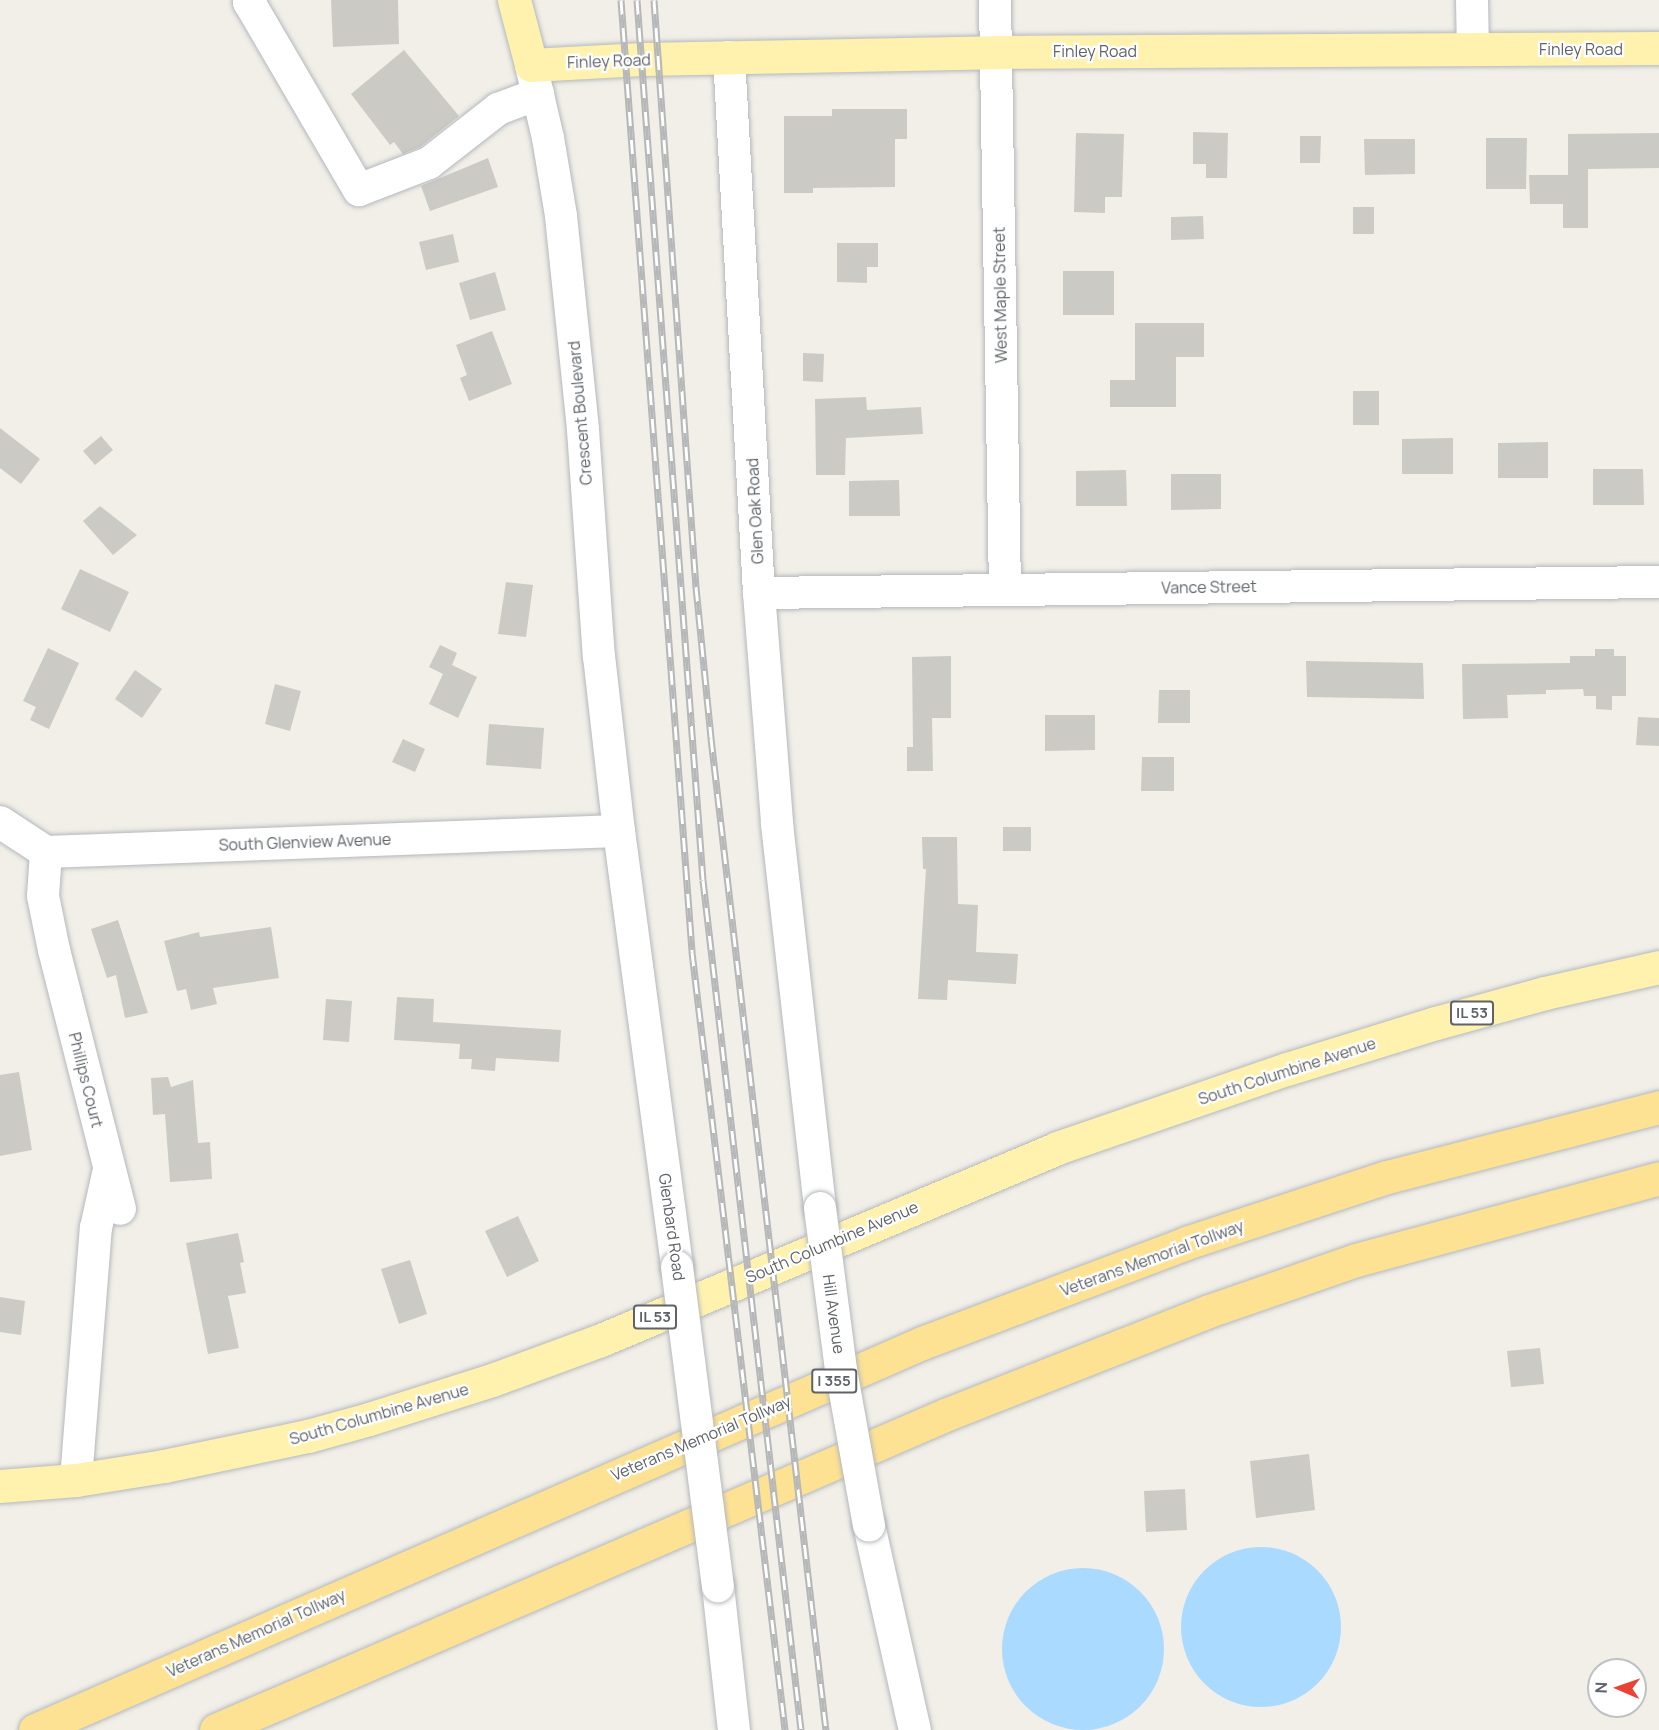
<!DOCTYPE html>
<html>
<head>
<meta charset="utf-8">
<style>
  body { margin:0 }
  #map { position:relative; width:1659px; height:1730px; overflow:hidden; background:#f1efe8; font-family:Manrope,sans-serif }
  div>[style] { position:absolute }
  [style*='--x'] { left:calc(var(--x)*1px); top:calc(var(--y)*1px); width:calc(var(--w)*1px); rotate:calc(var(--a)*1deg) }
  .water>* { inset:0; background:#aadaff }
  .round { border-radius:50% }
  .building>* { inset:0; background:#cccac5 }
  .roads { filter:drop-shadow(0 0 2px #b5b8bc) drop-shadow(0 0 2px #b5b8bc) }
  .minor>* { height:32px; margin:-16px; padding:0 16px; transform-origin:16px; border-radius:16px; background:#fff }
  .major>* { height:33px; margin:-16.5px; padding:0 16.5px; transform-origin:16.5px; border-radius:16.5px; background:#fff2af }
  .highway>* { height:33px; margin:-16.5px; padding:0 16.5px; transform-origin:16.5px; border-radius:16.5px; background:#fde293 }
  .rail>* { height:7px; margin-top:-3.5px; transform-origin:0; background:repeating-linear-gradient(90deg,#fff 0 14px,#b6b7b8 0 28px); box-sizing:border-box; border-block:2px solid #b6b7b8 }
  .bridges { filter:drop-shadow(0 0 2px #b5b8bc) drop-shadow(0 0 2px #b5b8bc) }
  .minor-bridge>* { height:32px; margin:-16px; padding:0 16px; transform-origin:16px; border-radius:16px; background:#fff }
  span { translate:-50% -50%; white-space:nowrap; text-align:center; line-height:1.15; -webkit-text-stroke:4.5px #fff; paint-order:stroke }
  .shield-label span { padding:2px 4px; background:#fff; border:2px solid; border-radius:4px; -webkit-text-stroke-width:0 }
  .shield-label { font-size:15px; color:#5f6368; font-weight:700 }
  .street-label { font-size:16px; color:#5f6368 }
  .north { position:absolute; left:1587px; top:1658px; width:60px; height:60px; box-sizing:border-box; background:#fff; border:2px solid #bfc1c3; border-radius:50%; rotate:272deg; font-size:16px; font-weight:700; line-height:24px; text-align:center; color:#5f6368 }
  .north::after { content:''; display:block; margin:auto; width:21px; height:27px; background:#ea4335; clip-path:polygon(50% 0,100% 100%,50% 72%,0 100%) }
</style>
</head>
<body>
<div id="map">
  <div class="water">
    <i class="round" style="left:1181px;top:1547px;width:160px;height:160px"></i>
    <i class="round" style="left:1002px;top:1568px;width:162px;height:162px"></i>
  </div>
  <div class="building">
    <i style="clip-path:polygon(331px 0,398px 0,399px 44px,333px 47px)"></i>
    <i style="clip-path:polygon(404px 50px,459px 116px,420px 147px,403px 154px,394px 142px,390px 145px,351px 94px)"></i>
    <i style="clip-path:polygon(832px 109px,907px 109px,907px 139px,895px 139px,895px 187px,813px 188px,813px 193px,784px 193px,784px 116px,832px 116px)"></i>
    <i style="clip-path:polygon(1193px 132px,1228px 133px,1227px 178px,1206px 178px,1206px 164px,1193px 164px)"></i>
    <i style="clip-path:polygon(1076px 133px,1124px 134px,1122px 197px,1105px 197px,1105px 213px,1074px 212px)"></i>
    <i style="clip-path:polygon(1659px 133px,1659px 168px,1588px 169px,1588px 228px,1563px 228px,1563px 204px,1530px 204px,1529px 175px,1568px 175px,1568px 134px)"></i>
    <i style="clip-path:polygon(1300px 136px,1321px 136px,1320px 163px,1300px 163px)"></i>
    <i style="clip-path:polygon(1486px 138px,1527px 138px,1526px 189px,1486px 189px)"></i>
    <i style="clip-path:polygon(1364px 139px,1415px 139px,1415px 174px,1365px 175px)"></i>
    <i style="clip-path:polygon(488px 158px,498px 187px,430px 211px,421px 186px)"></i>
    <i style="clip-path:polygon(1353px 207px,1374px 207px,1374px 234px,1353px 234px)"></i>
    <i style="clip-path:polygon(1203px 216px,1204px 239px,1171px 240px,1171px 217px)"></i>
    <i style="clip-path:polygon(453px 234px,459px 262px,426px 270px,419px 242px)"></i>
    <i style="clip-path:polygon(837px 243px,878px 243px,878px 267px,867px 267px,867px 283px,837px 282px)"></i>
    <i style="clip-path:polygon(1063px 271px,1114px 271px,1114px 315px,1063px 315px)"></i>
    <i style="clip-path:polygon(495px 272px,506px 310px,470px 320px,459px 283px)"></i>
    <i style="clip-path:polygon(1135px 323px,1204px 323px,1204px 357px,1176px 357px,1176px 407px,1110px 407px,1110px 380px,1135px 380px)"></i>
    <i style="clip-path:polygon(492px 331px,512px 384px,469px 401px,460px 378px,467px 375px,456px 345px)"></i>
    <i style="clip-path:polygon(803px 353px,824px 354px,823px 382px,803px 381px)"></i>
    <i style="clip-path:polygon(1353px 391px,1379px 391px,1379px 425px,1353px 425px)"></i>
    <i style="clip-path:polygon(866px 397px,867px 410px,921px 407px,923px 434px,846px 438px,845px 475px,816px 475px,815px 399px)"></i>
    <i style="clip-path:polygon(0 428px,40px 459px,21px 484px,0 468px)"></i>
    <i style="clip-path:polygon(101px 436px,113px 450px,95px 465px,83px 451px)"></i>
    <i style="clip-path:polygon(1453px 438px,1453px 474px,1402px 474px,1402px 439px)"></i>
    <i style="clip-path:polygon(1548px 442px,1548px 478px,1498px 478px,1498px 443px)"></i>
    <i style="clip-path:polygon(1593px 469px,1643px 469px,1644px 505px,1593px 505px)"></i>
    <i style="clip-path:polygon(1126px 470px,1127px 506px,1076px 506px,1076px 471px)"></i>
    <i style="clip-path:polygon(1171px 474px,1221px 474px,1221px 509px,1171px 510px)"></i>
    <i style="clip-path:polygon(899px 480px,900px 516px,849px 516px,849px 481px)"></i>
    <i style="clip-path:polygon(100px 506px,137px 535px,113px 555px,83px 521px)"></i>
    <i style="clip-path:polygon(80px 569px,129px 592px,110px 632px,61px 609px)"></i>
    <i style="clip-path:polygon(506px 582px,533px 585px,526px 637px,498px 634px)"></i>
    <i style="clip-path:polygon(440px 645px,457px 653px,452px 665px,477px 677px,458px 718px,429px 704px,443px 674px,429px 667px)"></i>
    <i style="clip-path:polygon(48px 648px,79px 663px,49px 729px,30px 720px,36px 707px,23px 701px)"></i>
    <i style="clip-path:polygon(1595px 649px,1614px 649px,1614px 656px,1626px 656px,1626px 696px,1612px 696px,1612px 710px,1596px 709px,1596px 696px,1584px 696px,1583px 689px,1546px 690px,1546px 694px,1507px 695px,1508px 718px,1463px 719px,1462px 664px,1570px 663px,1570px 656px,1595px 656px)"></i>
    <i style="clip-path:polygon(951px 656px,951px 718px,932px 718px,933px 771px,907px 771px,907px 747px,913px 747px,912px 657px)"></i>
    <i style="clip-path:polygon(1306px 661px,1423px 663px,1424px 699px,1307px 697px)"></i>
    <i style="clip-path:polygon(135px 670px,162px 689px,142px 718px,115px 699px)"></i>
    <i style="clip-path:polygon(275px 684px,301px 691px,290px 731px,265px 724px)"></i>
    <i style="clip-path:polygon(1159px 690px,1190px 690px,1190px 723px,1158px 723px)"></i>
    <i style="clip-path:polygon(1045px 715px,1095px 715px,1095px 750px,1045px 751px)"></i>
    <i style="clip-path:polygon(1638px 717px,1659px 718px,1659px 746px,1636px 745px)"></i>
    <i style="clip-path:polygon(489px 724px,544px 728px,541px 769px,486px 765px)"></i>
    <i style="clip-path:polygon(403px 739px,425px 749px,415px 772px,392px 762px)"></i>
    <i style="clip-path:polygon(1142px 757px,1174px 757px,1174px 791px,1141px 791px)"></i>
    <i style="clip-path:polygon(1003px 827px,1031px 827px,1031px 851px,1003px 851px)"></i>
    <i style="clip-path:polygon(922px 837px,957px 837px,958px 904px,978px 905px,976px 952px,1018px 954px,1016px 984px,948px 980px,947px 1000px,918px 999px,926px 869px,923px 869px)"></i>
    <i style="clip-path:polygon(118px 920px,148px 1013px,125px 1018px,116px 975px,107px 978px,91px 929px)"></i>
    <i style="clip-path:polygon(271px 927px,279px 978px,213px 988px,217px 1004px,191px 1010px,186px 989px,177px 991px,164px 941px,199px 932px,200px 937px)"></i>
    <i style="clip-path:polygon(397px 997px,434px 999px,433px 1022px,561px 1030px,559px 1062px,496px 1058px,495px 1071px,471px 1069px,472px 1059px,459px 1059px,460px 1044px,394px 1040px)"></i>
    <i style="clip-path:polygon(326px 999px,352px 1001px,349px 1042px,323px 1040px)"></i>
    <i style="clip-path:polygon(19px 1072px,32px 1150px,0 1156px,0 1075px)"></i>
    <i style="clip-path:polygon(168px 1077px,171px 1087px,193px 1080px,198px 1143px,210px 1142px,212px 1179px,170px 1182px,165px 1114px,153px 1115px,151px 1078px)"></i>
    <i style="clip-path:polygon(518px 1216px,539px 1261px,507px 1277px,485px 1231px)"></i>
    <i style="clip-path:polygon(238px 1233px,244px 1262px,240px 1263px,246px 1293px,228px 1296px,239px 1348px,208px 1354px,186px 1243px)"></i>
    <i style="clip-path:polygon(410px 1260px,427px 1314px,399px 1324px,381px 1269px)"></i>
    <i style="clip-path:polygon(0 1297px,25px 1301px,21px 1335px,0 1332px)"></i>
    <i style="clip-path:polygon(1540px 1348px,1544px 1384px,1511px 1387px,1507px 1351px)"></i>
    <i style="clip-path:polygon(1309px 1454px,1315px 1510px,1256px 1518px,1250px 1461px)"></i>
    <i style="clip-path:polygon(1185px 1489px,1187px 1530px,1146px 1532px,1144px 1491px)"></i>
  </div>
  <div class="roads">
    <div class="minor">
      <i style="--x:251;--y:0;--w:3;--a:135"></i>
      <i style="--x:249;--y:2;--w:218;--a:59.7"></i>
      <i style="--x:359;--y:190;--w:75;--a:-21.1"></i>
      <i style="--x:429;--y:163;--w:88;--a:-38"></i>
      <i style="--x:498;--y:109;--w:43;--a:-20.6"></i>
      <i style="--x:995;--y:0;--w:589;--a:89.03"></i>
      <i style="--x:1472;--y:0;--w:50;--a:88.9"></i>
      <i style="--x:729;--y:57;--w:537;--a:86.8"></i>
      <i style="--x:759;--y:593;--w:232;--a:85.5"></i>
      <i style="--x:777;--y:824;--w:386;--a:83.6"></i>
      <i style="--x:531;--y:65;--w:75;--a:76.9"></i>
      <i style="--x:548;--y:138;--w:79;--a:80.5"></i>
      <i style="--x:561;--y:216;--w:215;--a:84.1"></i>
      <i style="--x:583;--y:430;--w:227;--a:86"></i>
      <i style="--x:599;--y:656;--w:176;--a:83.5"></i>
      <i style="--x:619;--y:831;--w:440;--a:82.4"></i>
      <i style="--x:759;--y:593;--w:900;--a:-0.7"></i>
      <i style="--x:0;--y:822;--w:55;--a:33.1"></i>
      <i style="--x:46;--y:852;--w:573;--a:-2.1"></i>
      <i style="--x:46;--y:852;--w:44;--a:93.9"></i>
      <i style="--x:43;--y:896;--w:55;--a:78.5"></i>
      <i style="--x:54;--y:950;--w:267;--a:75.7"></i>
      <i style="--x:76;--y:1480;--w:253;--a:-85.5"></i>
      <i style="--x:96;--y:1228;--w:55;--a:-77.5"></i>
      <i style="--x:869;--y:1525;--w:210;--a:77.4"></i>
      <i style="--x:718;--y:1586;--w:145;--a:83.7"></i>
    </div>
    <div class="major">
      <i style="--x:514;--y:0;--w:67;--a:75.3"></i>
      <i style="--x:531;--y:65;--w:111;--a:-3.1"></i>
      <i style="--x:642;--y:59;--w:354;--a:-1.1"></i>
      <i style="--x:996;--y:52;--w:663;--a:-0.35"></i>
      <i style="--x:0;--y:1486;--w:76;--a:-4.5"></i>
      <i style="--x:76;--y:1480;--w:89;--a:-9"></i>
      <i style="--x:164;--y:1466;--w:147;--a:-11.8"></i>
      <i style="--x:308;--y:1436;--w:63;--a:-15.6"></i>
      <i style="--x:369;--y:1419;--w:129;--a:-17.6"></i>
      <i style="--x:492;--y:1380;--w:116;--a:-20.2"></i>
      <i style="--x:601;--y:1340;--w:495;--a:-22.8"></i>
      <i style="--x:1057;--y:1148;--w:243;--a:-19"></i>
      <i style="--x:1287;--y:1069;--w:156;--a:-17.2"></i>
      <i style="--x:1436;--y:1023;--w:113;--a:-15.4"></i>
      <i style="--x:1545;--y:993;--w:117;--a:-12.8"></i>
    </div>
    <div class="highway">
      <i style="--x:35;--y:1730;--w:968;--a:-23.57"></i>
      <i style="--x:922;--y:1343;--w:282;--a:-20.7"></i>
      <i style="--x:1186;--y:1243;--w:212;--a:-18.2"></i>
      <i style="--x:1387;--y:1177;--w:281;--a:-14.4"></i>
      <i style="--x:216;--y:1730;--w:794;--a:-23.37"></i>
      <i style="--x:945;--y:1415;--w:284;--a:-21.5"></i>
      <i style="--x:1209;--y:1311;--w:156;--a:-19.1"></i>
      <i style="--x:1356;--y:1260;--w:314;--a:-15.1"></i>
    </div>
  </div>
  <div class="rail">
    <i style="--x:621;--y:0;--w:955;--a:85.73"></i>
    <i style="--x:692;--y:952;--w:784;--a:83.18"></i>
    <i style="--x:637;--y:0;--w:882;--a:85.71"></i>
    <i style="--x:703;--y:880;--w:856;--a:83.42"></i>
    <i style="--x:654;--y:0;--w:589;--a:85.91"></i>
    <i style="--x:696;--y:587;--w:152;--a:84.3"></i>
    <i style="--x:711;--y:738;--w:999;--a:83.39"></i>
  </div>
  <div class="bridges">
    <div class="minor-bridge">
      <i style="--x:820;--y:1208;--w:163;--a:82.6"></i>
      <i style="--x:841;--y:1370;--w:158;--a:79.8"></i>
      <i style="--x:677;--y:1267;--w:322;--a:82.7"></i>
    </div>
  </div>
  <div class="shield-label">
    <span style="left:1472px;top:1013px">IL 53</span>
    <span style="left:655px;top:1317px">IL 53</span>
    <span style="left:834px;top:1381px">I 355</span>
  </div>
  <div class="street-label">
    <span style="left:1581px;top:49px">Finley Road</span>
    <span style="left:1095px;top:51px">Finley Road</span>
    <span style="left:609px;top:61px;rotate:-2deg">Finley Road</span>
    <span style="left:1000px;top:295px;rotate:-91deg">West Maple Street</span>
    <span style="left:580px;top:413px;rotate:-95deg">Crescent Boulevard</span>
    <span style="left:755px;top:511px;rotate:-93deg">Glen Oak Road</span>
    <span style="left:1209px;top:587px;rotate:-1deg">Vance Street</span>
    <span style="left:305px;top:842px;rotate:-2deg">South Glenview Avenue</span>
    <span style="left:1287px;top:1071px;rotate:-18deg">South Columbine Avenue</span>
    <span style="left:86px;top:1080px;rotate:76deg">Phillips Court</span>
    <span style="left:672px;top:1227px;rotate:82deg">Glenbard Road</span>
    <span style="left:832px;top:1242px;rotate:-23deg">South Columbine Avenue</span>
    <span style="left:1152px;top:1258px;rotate:-20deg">Veterans Memorial Tollway</span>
    <span style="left:834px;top:1314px;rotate:82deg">Hill Avenue</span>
    <span style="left:379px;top:1414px;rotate:-16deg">South Columbine Avenue</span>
    <span style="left:701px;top:1438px;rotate:-23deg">Veterans Memorial Tollway</span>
    <span style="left:256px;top:1633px;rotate:-24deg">Veterans Memorial Tollway</span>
  </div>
  <div class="north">N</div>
</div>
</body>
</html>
